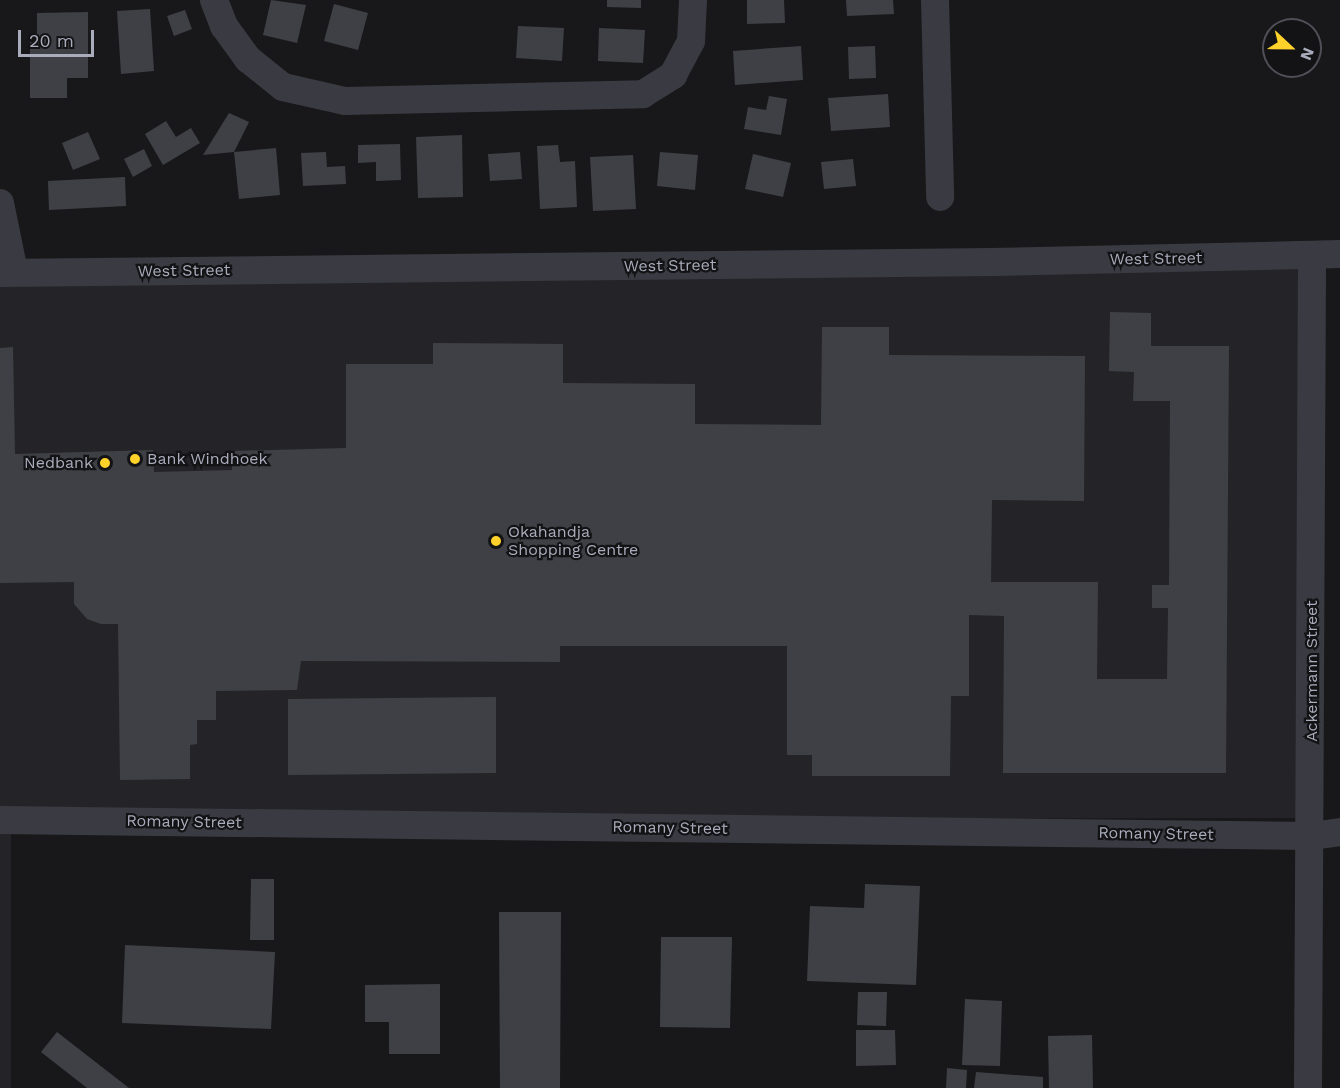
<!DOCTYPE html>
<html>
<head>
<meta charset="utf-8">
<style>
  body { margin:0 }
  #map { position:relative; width:1340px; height:1088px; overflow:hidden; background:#18181a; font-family:"Work Sans",sans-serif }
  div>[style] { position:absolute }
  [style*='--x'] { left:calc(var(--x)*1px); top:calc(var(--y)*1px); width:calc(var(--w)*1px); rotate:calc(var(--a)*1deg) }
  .built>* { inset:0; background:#242428 }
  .building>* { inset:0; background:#3f4045 }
  .minor>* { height:28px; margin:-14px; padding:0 14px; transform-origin:14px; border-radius:14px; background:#3a3b42 }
  .dots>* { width:16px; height:16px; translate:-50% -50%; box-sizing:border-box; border:3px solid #131315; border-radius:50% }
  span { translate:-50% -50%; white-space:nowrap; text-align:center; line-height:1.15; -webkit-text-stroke:4.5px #131315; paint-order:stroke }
  .street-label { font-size:16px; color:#a9acbb }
  .poi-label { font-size:16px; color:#a9acbb }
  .left { translate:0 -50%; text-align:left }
  .right { translate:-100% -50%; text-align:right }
  .north { position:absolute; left:1262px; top:18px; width:60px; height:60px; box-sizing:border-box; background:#131315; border:2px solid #4f5057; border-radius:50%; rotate:112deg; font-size:16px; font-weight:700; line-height:24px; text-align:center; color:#a9acbb }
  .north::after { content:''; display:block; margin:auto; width:21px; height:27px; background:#ffd22b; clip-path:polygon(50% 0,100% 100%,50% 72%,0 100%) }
  .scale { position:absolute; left:18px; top:30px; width:76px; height:27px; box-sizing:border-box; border:3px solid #a9acbb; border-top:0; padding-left:8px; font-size:18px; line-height:21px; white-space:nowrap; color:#a9acbb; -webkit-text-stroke:4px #131315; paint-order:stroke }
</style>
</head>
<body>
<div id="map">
  <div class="built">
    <i style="clip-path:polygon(1312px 255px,1311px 818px,11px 820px,11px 1088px,0 1088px,0 285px)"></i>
  </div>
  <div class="building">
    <i style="clip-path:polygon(271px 0,306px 5px,297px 43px,263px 35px)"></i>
    <i style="clip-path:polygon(607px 0,641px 0,641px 8px,607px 7px)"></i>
    <i style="clip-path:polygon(747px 0,784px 0,785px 23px,747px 24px)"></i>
    <i style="clip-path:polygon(846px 0,893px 0,894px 14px,847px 16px)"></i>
    <i style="clip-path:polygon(334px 4px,368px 13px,358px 50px,324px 41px)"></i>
    <i style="clip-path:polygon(150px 9px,154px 71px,121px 74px,117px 11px)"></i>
    <i style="clip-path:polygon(185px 10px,192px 29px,174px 36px,167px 16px)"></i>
    <i style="clip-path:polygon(88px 12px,88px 78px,67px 78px,67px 98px,30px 98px,30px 42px,37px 42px,37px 13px)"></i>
    <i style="clip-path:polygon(518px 26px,564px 28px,562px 61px,516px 58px)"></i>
    <i style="clip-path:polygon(599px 28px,645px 30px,643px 63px,598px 61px)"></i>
    <i style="clip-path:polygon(801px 46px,803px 80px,735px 85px,733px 51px)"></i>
    <i style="clip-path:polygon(875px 46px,876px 78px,849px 79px,848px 47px)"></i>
    <i style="clip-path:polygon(888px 94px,890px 127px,831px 131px,828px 98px)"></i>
    <i style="clip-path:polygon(769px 96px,787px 99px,781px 135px,744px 129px,748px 107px,766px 110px)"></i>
    <i style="clip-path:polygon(229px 113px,249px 122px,234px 152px,276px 148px,280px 195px,239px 199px,234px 152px,203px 155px)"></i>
    <i style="clip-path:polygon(166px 121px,176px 137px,191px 128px,200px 143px,163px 165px,145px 134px)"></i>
    <i style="clip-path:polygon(88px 132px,100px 159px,73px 170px,62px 143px)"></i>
    <i style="clip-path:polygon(462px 135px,463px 197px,418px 198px,416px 137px)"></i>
    <i style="clip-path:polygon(400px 144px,401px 180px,376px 181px,376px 162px,358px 163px,358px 145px)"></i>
    <i style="clip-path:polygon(558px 145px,560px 162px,575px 161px,577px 207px,540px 209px,537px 146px)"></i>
    <i style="clip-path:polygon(144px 149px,152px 166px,133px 177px,124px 159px)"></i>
    <i style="clip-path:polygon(326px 152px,327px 167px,345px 166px,346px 184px,303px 186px,301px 153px)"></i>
    <i style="clip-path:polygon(520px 152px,522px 179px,490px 181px,488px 154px)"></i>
    <i style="clip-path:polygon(660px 152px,698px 155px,695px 190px,657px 186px)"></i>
    <i style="clip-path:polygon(753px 154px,791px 163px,783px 197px,745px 189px)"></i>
    <i style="clip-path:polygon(633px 155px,636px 209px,593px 211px,590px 157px)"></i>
    <i style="clip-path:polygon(853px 159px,856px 186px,824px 189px,821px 162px)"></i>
    <i style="clip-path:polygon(125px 177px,126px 206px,49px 210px,48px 181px)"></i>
    <i style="clip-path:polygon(1110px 312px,1151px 313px,1151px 346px,1229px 346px,1226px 773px,1003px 773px,1004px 616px,969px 615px,969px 696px,951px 696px,950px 776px,812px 776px,812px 755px,787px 755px,787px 646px,560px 646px,560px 662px,301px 661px,297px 690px,216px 691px,216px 720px,197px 720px,197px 744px,190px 745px,190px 779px,120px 780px,118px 624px,101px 624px,87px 619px,74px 604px,74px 582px,0 583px,0 348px,13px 347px,15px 454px,153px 450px,154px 472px,232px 470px,232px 451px,346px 448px,346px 364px,433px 364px,433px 343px,563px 344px,563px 383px,695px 384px,695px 424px,821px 425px,822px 327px,889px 327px,889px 355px,1085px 356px,1084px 501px,992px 500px,991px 582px,1098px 582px,1097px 679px,1167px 679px,1168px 608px,1152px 608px,1152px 585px,1169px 585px,1170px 401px,1133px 401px,1134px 372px,1109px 371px)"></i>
    <i style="clip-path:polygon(496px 697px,496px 773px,288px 775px,288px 699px)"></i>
    <i style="clip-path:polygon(251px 879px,274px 879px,274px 940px,250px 940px)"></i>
    <i style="clip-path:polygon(865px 884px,920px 886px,916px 985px,807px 981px,810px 906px,864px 908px)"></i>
    <i style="clip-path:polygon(499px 912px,561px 912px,560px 1088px,500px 1088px)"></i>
    <i style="clip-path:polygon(661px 937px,732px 937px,730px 1028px,660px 1027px)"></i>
    <i style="clip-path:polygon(125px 945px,275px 952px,271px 1029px,122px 1023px)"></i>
    <i style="clip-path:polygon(440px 984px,440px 1054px,389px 1054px,389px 1022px,365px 1022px,365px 985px)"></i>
    <i style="clip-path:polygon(858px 992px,887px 992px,886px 1026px,857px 1025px)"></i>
    <i style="clip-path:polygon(965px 999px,1002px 1001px,1000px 1066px,962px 1065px)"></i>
    <i style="clip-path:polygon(856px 1030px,895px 1030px,896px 1065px,856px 1066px)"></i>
    <i style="clip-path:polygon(57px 1032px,129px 1088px,87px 1088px,41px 1052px)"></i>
    <i style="clip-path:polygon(1092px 1035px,1093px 1088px,1049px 1088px,1048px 1036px)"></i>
    <i style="clip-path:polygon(947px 1068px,967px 1070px,966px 1088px,946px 1088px)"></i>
    <i style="clip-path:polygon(976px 1072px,1043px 1077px,1043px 1088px,974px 1088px)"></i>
  </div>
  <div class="minor">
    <i style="--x:214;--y:0;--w:28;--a:69"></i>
    <i style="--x:224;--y:26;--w:41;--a:54"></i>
    <i style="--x:248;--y:59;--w:45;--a:38.7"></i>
    <i style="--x:283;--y:87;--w:64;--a:12.7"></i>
    <i style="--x:345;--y:101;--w:298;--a:-1.3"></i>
    <i style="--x:643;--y:94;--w:36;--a:-32"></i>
    <i style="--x:673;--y:75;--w:38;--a:-62"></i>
    <i style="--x:691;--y:41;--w:41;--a:-87.2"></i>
    <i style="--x:935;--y:0;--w:197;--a:88.5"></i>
    <i style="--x:0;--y:203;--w:70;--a:78.5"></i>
    <i style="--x:0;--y:273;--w:992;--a:-0.64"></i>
    <i style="--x:992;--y:262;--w:348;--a:-1.3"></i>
    <i style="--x:0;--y:820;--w:1312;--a:0.7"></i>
    <i style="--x:1312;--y:836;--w:28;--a:-8"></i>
    <i style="--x:1308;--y:1088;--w:833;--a:-89.72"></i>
  </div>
  <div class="dots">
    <i style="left:135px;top:459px;background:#ffd22b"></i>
    <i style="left:105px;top:463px;background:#ffd22b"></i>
    <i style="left:496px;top:541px;background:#ffd22b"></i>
  </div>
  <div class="street-label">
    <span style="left:1156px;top:259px;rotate:-1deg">West Street</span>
    <span style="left:670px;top:266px;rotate:-1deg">West Street</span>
    <span style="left:184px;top:271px;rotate:-1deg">West Street</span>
    <span style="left:1312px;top:671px;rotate:-90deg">Ackermann Street</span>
    <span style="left:184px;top:822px;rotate:1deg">Romany Street</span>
    <span style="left:670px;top:828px;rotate:1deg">Romany Street</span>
    <span style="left:1156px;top:834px;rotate:1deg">Romany Street</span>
  </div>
  <div class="poi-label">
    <span class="left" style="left:147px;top:459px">Bank Windhoek</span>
    <span class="right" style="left:93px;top:463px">Nedbank</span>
    <span class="left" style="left:508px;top:541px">Okahandja<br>Shopping Centre</span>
  </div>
  <div class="north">N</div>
  <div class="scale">20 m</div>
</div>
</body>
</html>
